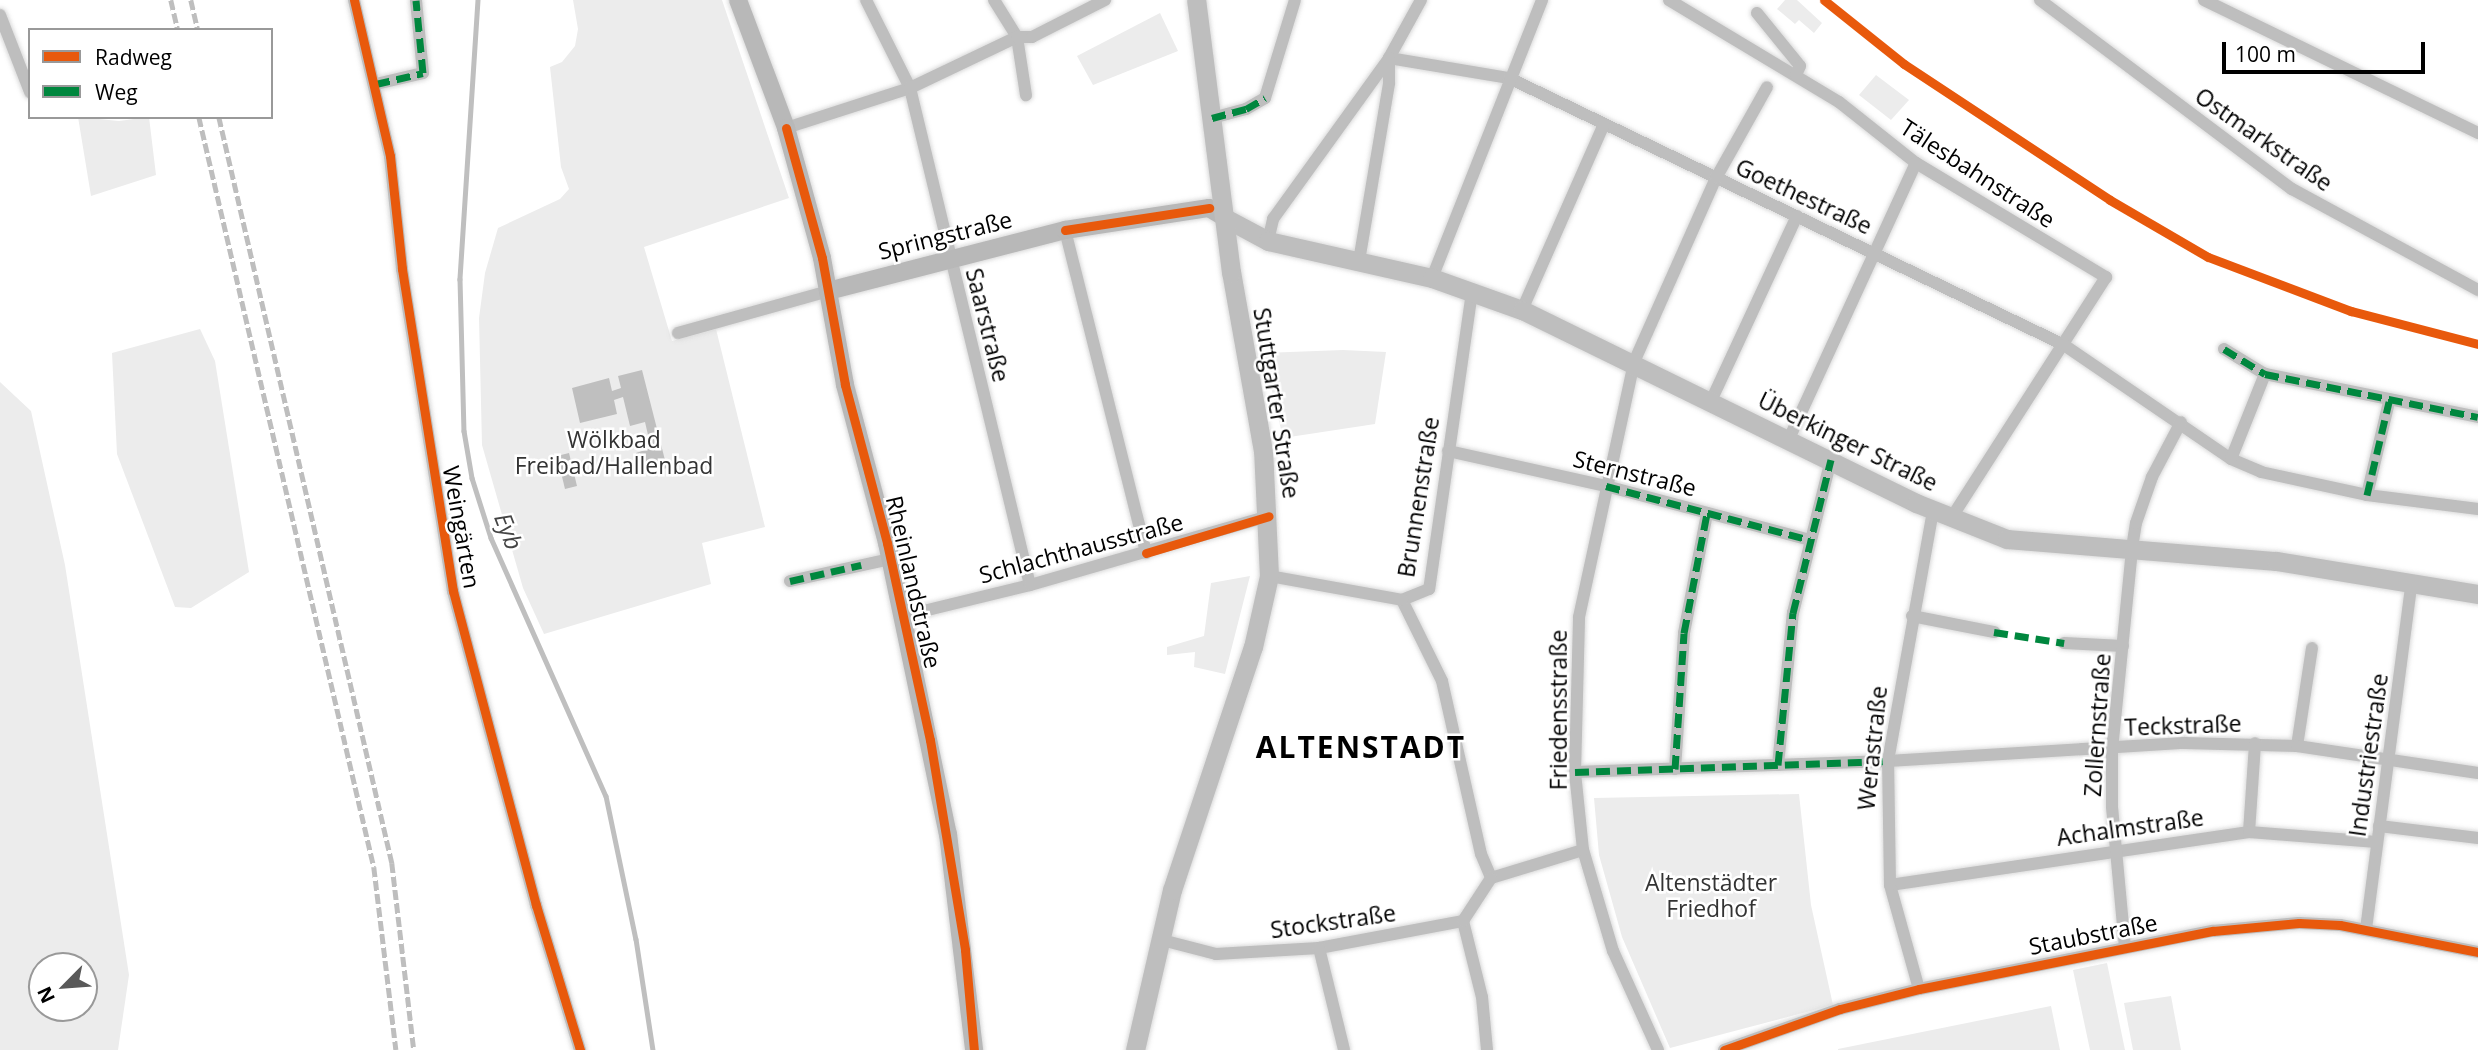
<!DOCTYPE html>
<html>
<head>
<meta charset="utf-8">
<style>
  body { margin:0 }
  #map { position:relative; width:2478px; height:1050px; overflow:hidden; background:#fff; font-family:"Open Sans",sans-serif }
  div>[style] { position:absolute }
  [style*='--x'] { left:calc(var(--x)*1px); top:calc(var(--y)*1px); width:calc(var(--w)*1px); rotate:calc(var(--a)*1deg) }
  .green>* { inset:0; background:#ececec }
  .water>* { inset:0; background:#bfbfbf }
  .stream>* { height:4.5px; margin:-2.25px; padding:0 2.25px; transform-origin:2.25px; border-radius:2.25px; background:#bfbfbf }
  .roads { filter:drop-shadow(0 0 2px #dbdbdb) drop-shadow(0 0 2px #dbdbdb) }
  .street>* { height:12px; margin:-6px; padding:0 6px; transform-origin:6px; border-radius:6px; background:#bebebe }
  .secondary>* { height:18px; margin:-9px; padding:0 9px; transform-origin:9px; border-radius:9px; background:#b8b8b8 }
  .primary>* { height:19px; margin:-9.5px; padding:0 9.5px; transform-origin:9.5px; border-radius:9.5px; background:#bebebe }
  .rail>* { height:4.5px; margin-top:-2.25px; transform-origin:0; background:repeating-linear-gradient(90deg,#bebebe 0 10px,transparent 0 13.5px) }
  .quiet>* { height:7px; margin-top:-3.5px; transform-origin:0; background:repeating-linear-gradient(90deg,#00873e 0 14px,transparent 0 21px) }
  .cycleway>* { height:9px; margin:-4.5px; padding:0 4.5px; transform-origin:4.5px; border-radius:4.5px; background:#e8590c }
  span { translate:-50% -50%; white-space:nowrap; text-align:center; line-height:1.15; -webkit-text-stroke:5px #fff; paint-order:stroke }
  .street-label { font-size:23px; color:#000 }
  .park-label { font-size:23px; color:#333 }
  .water-label { font-size:24px; color:#444; font-style:italic }
  .district-label { font-size:30px; color:#000; font-weight:700; letter-spacing:2px }
  .legend { position:absolute; left:28px; top:28px; width:245px; height:91px; box-sizing:border-box; background:#fff; border:2px solid #999; margin:0; padding:9px 12px; list-style:none; font-size:21px; color:#000 }
  .legend li { display:flex; align-items:center; gap:14px; height:35px }
  .legend b { width:35px; border:2px solid #999 }
  .north { position:absolute; left:28px; top:952px; width:70px; height:70px; box-sizing:border-box; background:#fff; border:2px solid #999; border-radius:50%; rotate:245deg; font-size:19px; font-weight:700; line-height:28px; text-align:center; color:#000 }
  .north::after { content:''; display:block; margin:auto; width:24px; height:32px; background:#595959; clip-path:polygon(50% 0,100% 100%,50% 72%,0 100%) }
  .scale { position:absolute; left:2222px; top:42px; width:203px; height:32px; box-sizing:border-box; border:4px solid #000; border-top:0; padding-left:9px; font-size:21px; line-height:24px; white-space:nowrap; color:#000; -webkit-text-stroke:5px #fff; paint-order:stroke }
</style>
</head>
<body>
<div id="map">
  <div class="green">
    <i style="clip-path:polygon(573px 0,722px 0,789px 198px,644px 247px,672px 341px,716px 329px,765px 527px,702px 543px,711px 584px,544px 634px,523px 588px,482px 445px,479px 318px,485px 273px,498px 228px,560px 199px,569px 189px,561px 167px,550px 67px,562px 62px,575px 46px,578px 29px)"></i>
    <i style="clip-path:polygon(1785px 0,1797px 0,1822px 23px,1814px 33px,1799px 20px,1795px 24px,1777px 9px)"></i>
    <i style="clip-path:polygon(1160px 13px,1178px 51px,1093px 85px,1077px 56px)"></i>
    <i style="clip-path:polygon(1876px 75px,1909px 100px,1891px 120px,1859px 95px)"></i>
    <i style="clip-path:polygon(78px 117px,119px 121px,149px 117px,156px 175px,91px 196px)"></i>
    <i style="clip-path:polygon(200px 329px,215px 361px,249px 572px,191px 608px,175px 607px,117px 454px,112px 353px)"></i>
    <i style="clip-path:polygon(1343px 350px,1386px 352px,1375px 424px,1283px 438px,1263px 353px)"></i>
    <i style="clip-path:polygon(evenodd,0 382px,31px 411px,65px 565px,129px 975px,118px 1050px,0 1050px,0 382px,42px 966px,84px 966px,84px 1008px,42px 1008px,42px 966px)"></i>
    <i style="clip-path:polygon(1250px 576px,1225px 674px,1194px 667px,1195px 652px,1167px 655px,1167px 647px,1204px 636px,1211px 583px)"></i>
    <i style="clip-path:polygon(1799px 794px,1811px 905px,1833px 1005px,1670px 1048px,1622px 937px,1599px 855px,1594px 798px)"></i>
    <i style="clip-path:polygon(2107px 963px,2125px 1050px,2090px 1050px,2073px 970px)"></i>
    <i style="clip-path:polygon(2171px 996px,2181px 1050px,2133px 1050px,2124px 1003px)"></i>
    <i style="clip-path:polygon(2051px 1006px,2060px 1050px,1838px 1050px,1838px 1049px)"></i>
  </div>
  <div class="water">
    <i style="clip-path:polygon(642px 370px,667px 468px,641px 475px,636px 453px,651px 448px,645px 422px,630px 426px,623px 397px,614px 400px,617px 414px,580px 423px,572px 388px,609px 378px,612px 391px,621px 388px,618px 376px)"></i>
    <i style="clip-path:polygon(569px 453px,577px 486px,565px 489px,557px 456px)"></i>
  </div>
  <div class="stream">
    <i style="--x:478;--y:0;--w:280;--a:93.7"></i>
    <i style="--x:460;--y:279;--w:152;--a:88.5"></i>
    <i style="--x:464;--y:431;--w:48;--a:80.3"></i>
    <i style="--x:472;--y:478;--w:63;--a:72.4"></i>
    <i style="--x:491;--y:538;--w:282;--a:66"></i>
    <i style="--x:606;--y:796;--w:146;--a:78.2"></i>
    <i style="--x:636;--y:939;--w:112;--a:81.3"></i>
  </div>
  <div class="roads">
    <div class="street">
      <i style="--x:354;--y:0;--w:160;--a:77"></i>
      <i style="--x:390;--y:156;--w:114;--a:83.9"></i>
      <i style="--x:402;--y:269;--w:326;--a:81"></i>
      <i style="--x:453;--y:591;--w:325;--a:75.2"></i>
      <i style="--x:536;--y:905;--w:152;--a:73.1"></i>
      <i style="--x:866;--y:0;--w:98;--a:63.4"></i>
      <i style="--x:910;--y:88;--w:511;--a:76.43"></i>
      <i style="--x:994;--y:0;--w:44;--a:58.1"></i>
      <i style="--x:1017;--y:37;--w:59;--a:81.2"></i>
      <i style="--x:1669;--y:0;--w:198;--a:31"></i>
      <i style="--x:1839;--y:102;--w:98;--a:38.4"></i>
      <i style="--x:1916;--y:163;--w:222;--a:31"></i>
      <i style="--x:2106;--y:277;--w:287;--a:122.7"></i>
      <i style="--x:2040;--y:0;--w:315;--a:36.9"></i>
      <i style="--x:2292;--y:189;--w:212;--a:28.5"></i>
      <i style="--x:2204;--y:0;--w:305;--a:25.9"></i>
      <i style="--x:1757;--y:13;--w:68;--a:50.9"></i>
      <i style="--x:1800;--y:66;--w:10;--a:114"></i>
      <i style="--x:0;--y:15;--w:83;--a:68.7"></i>
      <i style="--x:1389;--y:58;--w:122;--a:9.5"></i>
      <i style="--x:1509;--y:78;--w:616;--a:25.69"></i>
      <i style="--x:2064;--y:345;--w:202;--a:34.3"></i>
      <i style="--x:2231;--y:459;--w:33;--a:23"></i>
      <i style="--x:2261;--y:472;--w:108;--a:12.2"></i>
      <i style="--x:2367;--y:495;--w:112;--a:7.2"></i>
      <i style="--x:376;--y:84;--w:48;--a:-13.2"></i>
      <i style="--x:423;--y:73;--w:73;--a:-95.5"></i>
      <i style="--x:1212;--y:118;--w:35;--a:-15"></i>
      <i style="--x:1246;--y:109;--w:22;--a:-30"></i>
      <i style="--x:1265;--y:98;--w:102;--a:-73"></i>
      <i style="--x:786;--y:128;--w:130;--a:-17.9"></i>
      <i style="--x:910;--y:88;--w:119;--a:-25.5"></i>
      <i style="--x:1017;--y:37;--w:15;--a:0"></i>
      <i style="--x:1032;--y:37;--w:82;--a:-26.9"></i>
      <i style="--x:1065;--y:230;--w:333;--a:75.9"></i>
      <i style="--x:1268;--y:241;--w:23;--a:-77"></i>
      <i style="--x:1273;--y:219;--w:198;--a:-54.2"></i>
      <i style="--x:1389;--y:58;--w:66;--a:-61.1"></i>
      <i style="--x:1359;--y:261;--w:181;--a:-80.4"></i>
      <i style="--x:1389;--y:83;--w:25;--a:-90"></i>
      <i style="--x:1432;--y:278;--w:299;--a:-68.4"></i>
      <i style="--x:1472;--y:292;--w:300;--a:98.2"></i>
      <i style="--x:1429;--y:589;--w:29;--a:158"></i>
      <i style="--x:1402;--y:600;--w:90;--a:63.7"></i>
      <i style="--x:1442;--y:681;--w:177;--a:77.3"></i>
      <i style="--x:1481;--y:854;--w:26;--a:67"></i>
      <i style="--x:1491;--y:878;--w:96;--a:-16.9"></i>
      <i style="--x:1522;--y:310;--w:203;--a:-66.2"></i>
      <i style="--x:678;--y:333;--w:156;--a:-15.6"></i>
      <i style="--x:2224;--y:349;--w:48;--a:31.4"></i>
      <i style="--x:2265;--y:374;--w:217;--a:11.4"></i>
      <i style="--x:1711;--y:401;--w:204;--a:-65.1"></i>
      <i style="--x:1788;--y:441;--w:306;--a:-65.3"></i>
      <i style="--x:1448;--y:451;--w:162;--a:12.5"></i>
      <i style="--x:1606;--y:486;--w:211;--a:14.8"></i>
      <i style="--x:2231;--y:459;--w:92;--a:-68.2"></i>
      <i style="--x:2367;--y:495;--w:96;--a:-76.7"></i>
      <i style="--x:1269;--y:576;--w:135;--a:10.2"></i>
      <i style="--x:790;--y:581;--w:102;--a:-12.4"></i>
      <i style="--x:903;--y:616;--w:131;--a:-13.7"></i>
      <i style="--x:1030;--y:585;--w:249;--a:-16.1"></i>
      <i style="--x:1912;--y:616;--w:84;--a:11"></i>
      <i style="--x:2064;--y:643;--w:59;--a:2.9"></i>
      <i style="--x:2297;--y:746;--w:99;--a:-81.3"></i>
      <i style="--x:1778;--y:765;--w:153;--a:-84.4"></i>
      <i style="--x:1793;--y:613;--w:158;--a:-76.1"></i>
      <i style="--x:1675;--y:769;--w:136;--a:-86.2"></i>
      <i style="--x:1684;--y:633;--w:122;--a:-79.1"></i>
      <i style="--x:1575;--y:772;--w:313;--a:-2"></i>
      <i style="--x:1888;--y:761;--w:297;--a:-3.5"></i>
      <i style="--x:2184;--y:743;--w:113;--a:1.5"></i>
      <i style="--x:2297;--y:746;--w:183;--a:8.5"></i>
      <i style="--x:2379;--y:826;--w:100;--a:6.9"></i>
      <i style="--x:2249;--y:832;--w:89;--a:-86.1"></i>
      <i style="--x:1890;--y:885;--w:363;--a:-8.4"></i>
      <i style="--x:2249;--y:832;--w:128;--a:4.5"></i>
      <i style="--x:1463;--y:921;--w:78;--a:76"></i>
      <i style="--x:1482;--y:997;--w:53;--a:84.6"></i>
      <i style="--x:2366;--y:929;--w:346;--a:-82.5"></i>
      <i style="--x:1158;--y:939;--w:60;--a:14.5"></i>
      <i style="--x:1216;--y:954;--w:103;--a:-3.3"></i>
      <i style="--x:1319;--y:948;--w:147;--a:-10.6"></i>
      <i style="--x:1463;--y:921;--w:51;--a:-56.9"></i>
      <i style="--x:2125;--y:947;--w:141;--a:-95.3"></i>
      <i style="--x:2112;--y:807;--w:57;--a:-90"></i>
      <i style="--x:2112;--y:750;--w:203;--a:-84.3"></i>
      <i style="--x:2132;--y:548;--w:25;--a:-81"></i>
      <i style="--x:2136;--y:523;--w:49;--a:-70.8"></i>
      <i style="--x:2152;--y:477;--w:62;--a:-62.2"></i>
      <i style="--x:1319;--y:948;--w:105;--a:76.2"></i>
      <i style="--x:1919;--y:989;--w:108;--a:-105.6"></i>
      <i style="--x:1890;--y:885;--w:124;--a:-90.9"></i>
      <i style="--x:1888;--y:761;--w:255;--a:-79.8"></i>
      <i style="--x:1658;--y:1050;--w:109;--a:-114.4"></i>
      <i style="--x:1613;--y:951;--w:105;--a:-106.5"></i>
      <i style="--x:1583;--y:850;--w:78;--a:-95.9"></i>
      <i style="--x:1575;--y:772;--w:155;--a:-88.5"></i>
      <i style="--x:1579;--y:617;--w:261;--a:-77.8"></i>
      <i style="--x:1634;--y:362;--w:201;--a:-66"></i>
      <i style="--x:1716;--y:178;--w:104;--a:-60.7"></i>
      <i style="--x:1724;--y:1050;--w:123;--a:-19.5"></i>
      <i style="--x:1840;--y:1009;--w:81;--a:-14.2"></i>
      <i style="--x:1919;--y:989;--w:300;--a:-11.2"></i>
      <i style="--x:2213;--y:931;--w:86;--a:-5.3"></i>
      <i style="--x:2299;--y:923;--w:41;--a:2.8"></i>
      <i style="--x:2340;--y:925;--w:141;--a:11.1"></i>
    </div>
    <div class="secondary">
      <i style="--x:738;--y:0;--w:137;--a:69.4"></i>
      <i style="--x:786;--y:128;--w:135;--a:74.5"></i>
      <i style="--x:822;--y:258;--w:129;--a:79.7"></i>
      <i style="--x:845;--y:385;--w:163;--a:75.1"></i>
      <i style="--x:887;--y:543;--w:297;--a:78.2"></i>
      <i style="--x:948;--y:834;--w:218;--a:83.1"></i>
      <i style="--x:828;--y:291;--w:245;--a:-14.4"></i>
      <i style="--x:1065;--y:230;--w:146;--a:-8.7"></i>
      <i style="--x:1209;--y:208;--w:21;--a:31"></i>
    </div>
    <div class="primary">
      <i style="--x:1227;--y:219;--w:47;--a:28.2"></i>
      <i style="--x:1268;--y:241;--w:168;--a:12.7"></i>
      <i style="--x:1432;--y:278;--w:96;--a:19.6"></i>
      <i style="--x:1522;--y:310;--w:439;--a:26.1"></i>
      <i style="--x:1916;--y:503;--w:98;--a:21.6"></i>
      <i style="--x:2007;--y:539;--w:270;--a:4.7"></i>
      <i style="--x:2276;--y:561;--w:205;--a:9.3"></i>
      <i style="--x:1135;--y:1050;--w:164;--a:-77"></i>
      <i style="--x:1172;--y:890;--w:256;--a:-71.6"></i>
      <i style="--x:1253;--y:647;--w:73;--a:-77.3"></i>
      <i style="--x:1269;--y:576;--w:125;--a:-92.7"></i>
      <i style="--x:1263;--y:451;--w:182;--a:-100.1"></i>
      <i style="--x:1231;--y:272;--w:274;--a:-97.3"></i>
    </div>
  </div>
  <div class="rail">
    <i style="--x:171;--y:0;--w:31;--a:77"></i>
    <i style="--x:191;--y:0;--w:31;--a:77"></i>
    <i style="--x:199;--y:117;--w:770;--a:76.87"></i>
    <i style="--x:374;--y:867;--w:184;--a:83.1"></i>
    <i style="--x:219;--y:117;--w:766;--a:76.94"></i>
    <i style="--x:392;--y:863;--w:188;--a:83.3"></i>
  </div>
  <div class="quiet">
    <i style="--x:376;--y:84;--w:48;--a:-13.2"></i>
    <i style="--x:423;--y:73;--w:73;--a:-95.5"></i>
    <i style="--x:1212;--y:118;--w:35;--a:-15"></i>
    <i style="--x:1246;--y:109;--w:22;--a:-30"></i>
    <i style="--x:2224;--y:349;--w:48;--a:31.4"></i>
    <i style="--x:2265;--y:374;--w:217;--a:11.4"></i>
    <i style="--x:1606;--y:486;--w:211;--a:14.8"></i>
    <i style="--x:2367;--y:495;--w:96;--a:-76.7"></i>
    <i style="--x:790;--y:581;--w:73;--a:-12.7"></i>
    <i style="--x:1994;--y:632;--w:71;--a:8.9"></i>
    <i style="--x:1778;--y:765;--w:153;--a:-84.4"></i>
    <i style="--x:1793;--y:613;--w:158;--a:-76.1"></i>
    <i style="--x:1675;--y:769;--w:136;--a:-86.2"></i>
    <i style="--x:1684;--y:633;--w:122;--a:-79.1"></i>
    <i style="--x:1575;--y:772;--w:313;--a:-2"></i>
  </div>
  <div class="cycleway">
    <i style="--x:354;--y:0;--w:160;--a:77"></i>
    <i style="--x:390;--y:156;--w:114;--a:83.9"></i>
    <i style="--x:402;--y:269;--w:326;--a:81"></i>
    <i style="--x:453;--y:591;--w:325;--a:75.2"></i>
    <i style="--x:536;--y:905;--w:152;--a:73.1"></i>
    <i style="--x:1824;--y:0;--w:102;--a:38.7"></i>
    <i style="--x:1904;--y:64;--w:247;--a:33.4"></i>
    <i style="--x:2110;--y:200;--w:113;--a:30.2"></i>
    <i style="--x:2208;--y:257;--w:153;--a:20.7"></i>
    <i style="--x:2351;--y:311;--w:131;--a:14.6"></i>
    <i style="--x:786;--y:128;--w:135;--a:74.5"></i>
    <i style="--x:822;--y:258;--w:129;--a:79.7"></i>
    <i style="--x:845;--y:385;--w:163;--a:75.1"></i>
    <i style="--x:887;--y:543;--w:202;--a:77.7"></i>
    <i style="--x:930;--y:740;--w:213;--a:80.5"></i>
    <i style="--x:965;--y:950;--w:100;--a:84.9"></i>
    <i style="--x:1065;--y:230;--w:146;--a:-8.7"></i>
    <i style="--x:1146;--y:553;--w:128;--a:-16.7"></i>
    <i style="--x:1724;--y:1050;--w:123;--a:-19.5"></i>
    <i style="--x:1840;--y:1009;--w:81;--a:-14.2"></i>
    <i style="--x:1919;--y:989;--w:300;--a:-11.2"></i>
    <i style="--x:2213;--y:931;--w:86;--a:-5.3"></i>
    <i style="--x:2299;--y:923;--w:41;--a:2.8"></i>
    <i style="--x:2340;--y:925;--w:141;--a:11.1"></i>
  </div>
  <div class="street-label">
    <span style="left:2264px;top:139px;rotate:35deg">Ostmarkstraße</span>
    <span style="left:1978px;top:173px;rotate:33deg">Tälesbahnstraße</span>
    <span style="left:1804px;top:196px;rotate:25deg">Goethestraße</span>
    <span style="left:945px;top:235px;rotate:-14deg">Springstraße</span>
    <span style="left:988px;top:325px;rotate:76deg">Saarstraße</span>
    <span style="left:1277px;top:403px;rotate:81deg">Stuttgarter Straße</span>
    <span style="left:1848px;top:441px;rotate:26deg">Überkinger Straße</span>
    <span style="left:1635px;top:473px;rotate:14deg">Sternstraße</span>
    <span style="left:1418px;top:497px;rotate:-81deg">Brunnenstraße</span>
    <span style="left:462px;top:527px;rotate:80deg">Weingärten</span>
    <span style="left:1081px;top:548px;rotate:-15deg">Schlachthausstraße</span>
    <span style="left:914px;top:582px;rotate:77deg">Rheinlandstraße</span>
    <span style="left:1558px;top:710px;rotate:-90deg">Friedensstraße</span>
    <span style="left:2097px;top:725px;rotate:-86deg">Zollernstraße</span>
    <span style="left:2183px;top:725px;rotate:-2deg">Teckstraße</span>
    <span style="left:1872px;top:748px;rotate:-84deg">Werastraße</span>
    <span style="left:2368px;top:755px;rotate:-82deg">Industriestraße</span>
    <span style="left:2130px;top:827px;rotate:-8deg">Achalmstraße</span>
    <span style="left:1333px;top:921px;rotate:-8deg">Stockstraße</span>
    <span style="left:2093px;top:934px;rotate:-11deg">Staubstraße</span>
  </div>
  <div class="park-label">
    <span style="left:614px;top:452px">Wölkbad<br>Freibad/Hallenbad</span>
    <span style="left:1711px;top:895px">Altenstädter<br>Friedhof</span>
  </div>
  <div class="water-label">
    <span style="left:509px;top:531px;rotate:69deg">Eyb</span>
  </div>
  <div class="district-label">
    <span style="left:1361px;top:747px">ALTENSTADT</span>
  </div>
  <ul class="legend">
  <li><b style="height:9px;background:#e8590c"></b>Radweg</li>
  <li><b style="height:9px;background:#00873e"></b>Weg</li>
  </ul>
  <div class="north">N</div>
  <div class="scale">100 m</div>
</div>
</body>
</html>
